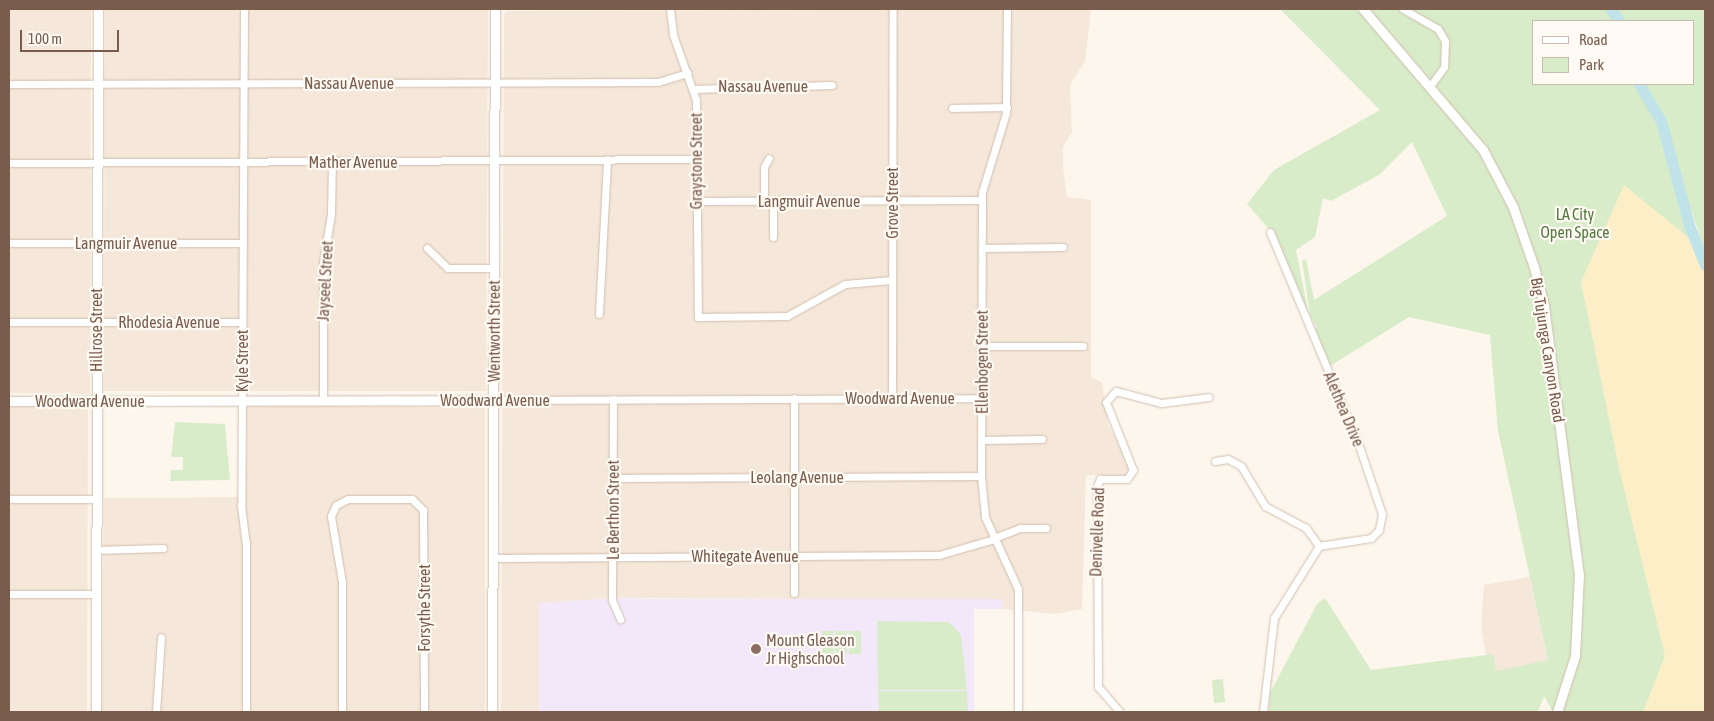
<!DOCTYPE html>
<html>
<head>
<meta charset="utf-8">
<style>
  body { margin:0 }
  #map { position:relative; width:1714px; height:721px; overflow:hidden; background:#fdf6ec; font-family:"Asap Condensed",sans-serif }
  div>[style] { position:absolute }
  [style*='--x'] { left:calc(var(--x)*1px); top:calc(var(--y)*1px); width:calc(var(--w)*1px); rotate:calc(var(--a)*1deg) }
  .residential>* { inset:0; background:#f5e8da }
  .education>* { inset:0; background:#f3e8fa }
  .green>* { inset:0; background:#d8ecc9 }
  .sand>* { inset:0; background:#fcefc7 }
  .stream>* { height:2px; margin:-1px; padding:0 1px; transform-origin:1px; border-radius:1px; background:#bfe3e8 }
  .river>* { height:11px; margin:-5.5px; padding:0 5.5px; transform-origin:5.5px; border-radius:5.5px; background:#bfe3e8 }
  .roads { filter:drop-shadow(0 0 1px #d1beb0) drop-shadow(0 0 1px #d1beb0) }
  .minor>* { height:7px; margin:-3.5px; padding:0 3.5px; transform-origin:3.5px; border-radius:3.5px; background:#fff }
  .tertiary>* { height:9px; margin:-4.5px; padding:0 4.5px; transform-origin:4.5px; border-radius:4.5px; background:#fff }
  .dots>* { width:14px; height:14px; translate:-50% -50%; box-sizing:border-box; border:2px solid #fffaf3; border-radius:50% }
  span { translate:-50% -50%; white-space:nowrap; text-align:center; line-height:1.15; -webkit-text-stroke:4.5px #fffaf3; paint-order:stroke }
  .street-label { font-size:16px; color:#7a5c4d }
  .park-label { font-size:16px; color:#537a41 }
  .education-label { font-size:16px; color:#785e54 }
  .left { translate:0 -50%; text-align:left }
  .frame { position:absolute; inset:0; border:10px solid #7a5c4d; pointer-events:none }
  .legend { position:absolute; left:1532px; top:20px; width:162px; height:65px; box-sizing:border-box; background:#fffaf3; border:1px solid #cabbb1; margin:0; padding:6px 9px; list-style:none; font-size:15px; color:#7a5c4d }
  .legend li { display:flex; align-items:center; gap:10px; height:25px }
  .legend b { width:25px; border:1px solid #cabbb1 }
  .scale { position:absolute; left:20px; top:30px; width:99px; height:22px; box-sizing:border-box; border:2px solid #7a5c4d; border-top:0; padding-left:6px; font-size:15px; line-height:18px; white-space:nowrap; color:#7a5c4d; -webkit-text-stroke:4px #fffaf3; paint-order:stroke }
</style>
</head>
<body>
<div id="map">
  <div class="residential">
    <i style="clip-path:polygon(9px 9px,91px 9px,90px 394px,9px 393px)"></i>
    <i style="clip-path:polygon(105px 9px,488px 9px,486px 391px,104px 391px)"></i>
    <i style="clip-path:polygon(1091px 9px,1085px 61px,1070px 85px,1072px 132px,1063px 147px,1063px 167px,1067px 197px,1091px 200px,1091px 377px,1102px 382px,1108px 425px,1129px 465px,1127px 475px,1086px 475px,1082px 609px,1055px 614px,1002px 609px,1003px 600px,620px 598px,539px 603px,539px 712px,501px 712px,504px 14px,508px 11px)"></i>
    <i style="clip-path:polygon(247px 405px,485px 408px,485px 712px,102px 712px,104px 498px,246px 497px)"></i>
    <i style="clip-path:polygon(9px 406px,88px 406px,87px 712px,9px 712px)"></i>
    <i style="clip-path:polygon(1530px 577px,1548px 661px,1496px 671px,1486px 656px,1481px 626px,1484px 585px)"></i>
  </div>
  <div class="education">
    <i style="clip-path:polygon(620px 598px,650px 599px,1003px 599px,1002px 609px,974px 609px,974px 712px,539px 712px,539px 603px)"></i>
  </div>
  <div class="green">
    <i style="clip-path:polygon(evenodd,1280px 9px,1705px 9px,1705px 252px,1661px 117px,1657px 117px,1702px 255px,1705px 712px,1553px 712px,1544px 696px,1538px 712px,1269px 712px,1270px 693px,1317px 604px,1325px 598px,1371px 670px,1493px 654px,1496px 671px,1548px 660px,1498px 431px,1490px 335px,1409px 317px,1325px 369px,1269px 229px,1247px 204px,1274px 170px,1380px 110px,1280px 9px,1533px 21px,1693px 21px,1693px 84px,1533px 84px,1533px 21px,1280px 9px,1412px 142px,1447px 216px,1314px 300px,1306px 259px,1302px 260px,1310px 315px,1317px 328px,1312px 331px,1296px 250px,1315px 237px,1323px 198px,1331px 201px,1379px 175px,1412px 142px)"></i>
    <i style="clip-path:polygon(175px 422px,225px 424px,230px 480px,170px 481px,171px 470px,183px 470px,183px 457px,171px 457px)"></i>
    <i style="clip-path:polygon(877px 621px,949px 622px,961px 635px,967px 690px,878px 690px)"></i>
    <i style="clip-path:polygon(822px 631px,833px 631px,834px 654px,822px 654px)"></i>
    <i style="clip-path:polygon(835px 631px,847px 631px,847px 654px,835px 654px)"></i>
    <i style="clip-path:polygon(849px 631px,861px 631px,861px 654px,849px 654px)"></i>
    <i style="clip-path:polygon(1223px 679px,1225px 702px,1214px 703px,1212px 680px)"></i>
    <i style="clip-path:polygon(878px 691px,967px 691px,968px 712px,879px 712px)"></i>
  </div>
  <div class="sand">
    <i style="clip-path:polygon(1624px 185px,1705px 251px,1705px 712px,1643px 712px,1665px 656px,1619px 468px,1581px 282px)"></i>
  </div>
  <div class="stream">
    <i style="--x:1703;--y:263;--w:3;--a:-45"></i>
  </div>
  <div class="river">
    <i style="--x:1611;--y:9;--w:14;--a:56"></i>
    <i style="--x:1639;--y:84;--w:43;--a:59.3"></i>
    <i style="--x:1661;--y:121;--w:108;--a:74.9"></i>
    <i style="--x:1689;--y:225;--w:43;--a:68.2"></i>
  </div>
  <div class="roads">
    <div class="minor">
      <i style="--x:244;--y:9;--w:496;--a:90.3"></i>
      <i style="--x:241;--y:505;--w:38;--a:83"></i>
      <i style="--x:246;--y:543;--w:169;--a:90"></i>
      <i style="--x:670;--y:9;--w:26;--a:83"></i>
      <i style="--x:673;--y:35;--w:69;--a:70.5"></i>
      <i style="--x:696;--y:100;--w:217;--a:89.5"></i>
      <i style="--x:698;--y:317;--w:89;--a:-0.6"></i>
      <i style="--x:787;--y:316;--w:66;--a:-28.9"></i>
      <i style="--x:845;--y:284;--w:47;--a:-4.9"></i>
      <i style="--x:1007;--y:9;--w:104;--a:90.6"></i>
      <i style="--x:1006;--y:113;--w:83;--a:106.9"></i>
      <i style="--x:982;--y:192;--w:284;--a:90.2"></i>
      <i style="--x:981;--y:476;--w:41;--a:84.4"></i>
      <i style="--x:985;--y:517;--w:79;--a:65.4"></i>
      <i style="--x:1018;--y:589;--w:123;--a:90"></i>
      <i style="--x:1403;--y:9;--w:40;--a:29.7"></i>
      <i style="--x:1438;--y:29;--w:14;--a:60"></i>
      <i style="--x:1445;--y:41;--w:26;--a:92"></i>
      <i style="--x:1444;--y:67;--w:22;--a:126"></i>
      <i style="--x:9;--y:84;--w:649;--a:-0.18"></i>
      <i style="--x:658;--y:82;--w:31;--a:-17"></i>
      <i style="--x:694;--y:89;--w:138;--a:-1.7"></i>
      <i style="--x:952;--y:108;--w:55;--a:-1"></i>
      <i style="--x:9;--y:163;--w:687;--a:-0.33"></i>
      <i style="--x:696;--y:201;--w:286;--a:-0.2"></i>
      <i style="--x:764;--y:201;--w:34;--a:-90"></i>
      <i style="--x:764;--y:167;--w:10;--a:-61"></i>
      <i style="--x:773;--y:201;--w:36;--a:90"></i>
      <i style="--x:1270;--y:232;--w:225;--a:67.3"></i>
      <i style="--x:1357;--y:440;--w:78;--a:71.3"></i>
      <i style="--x:1382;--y:514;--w:16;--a:101"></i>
      <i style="--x:1379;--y:530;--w:11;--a:135"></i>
      <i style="--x:1371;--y:538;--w:53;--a:171.3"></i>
      <i style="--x:9;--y:243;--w:234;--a:0"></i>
      <i style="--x:427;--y:248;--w:29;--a:44"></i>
      <i style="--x:448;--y:268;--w:46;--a:0"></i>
      <i style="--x:982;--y:248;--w:81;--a:-0.7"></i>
      <i style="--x:599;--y:314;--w:155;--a:-87"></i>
      <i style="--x:9;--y:322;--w:87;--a:0"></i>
      <i style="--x:96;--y:322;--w:146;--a:0"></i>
      <i style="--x:982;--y:346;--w:101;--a:0"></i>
      <i style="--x:892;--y:397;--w:388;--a:-89.9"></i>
      <i style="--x:794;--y:398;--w:195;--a:90"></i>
      <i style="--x:613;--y:399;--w:201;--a:90.3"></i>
      <i style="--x:612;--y:600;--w:21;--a:67"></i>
      <i style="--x:493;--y:400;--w:489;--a:-0.2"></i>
      <i style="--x:323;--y:401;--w:139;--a:-90"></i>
      <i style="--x:323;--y:262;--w:49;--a:-80.5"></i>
      <i style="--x:331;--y:214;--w:52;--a:-88.9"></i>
      <i style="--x:982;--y:440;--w:60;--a:-1"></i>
      <i style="--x:1215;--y:461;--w:13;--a:-9"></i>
      <i style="--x:1228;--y:459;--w:15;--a:28"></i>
      <i style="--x:1241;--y:466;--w:47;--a:59"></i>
      <i style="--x:1265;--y:506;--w:47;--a:28.2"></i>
      <i style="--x:1306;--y:528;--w:22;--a:54"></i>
      <i style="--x:1319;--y:546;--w:85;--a:122"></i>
      <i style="--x:1274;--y:618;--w:95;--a:96.7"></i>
      <i style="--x:613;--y:478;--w:368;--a:-0.3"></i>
      <i style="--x:9;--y:499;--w:87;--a:0"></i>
      <i style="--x:994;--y:538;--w:28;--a:-21"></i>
      <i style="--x:1020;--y:528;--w:26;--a:0"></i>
      <i style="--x:96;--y:550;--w:67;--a:-1.7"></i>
      <i style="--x:493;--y:558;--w:446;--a:-0.4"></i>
      <i style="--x:939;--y:555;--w:57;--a:-16.2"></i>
      <i style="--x:9;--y:594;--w:87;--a:0"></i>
      <i style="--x:156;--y:712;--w:75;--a:-86.2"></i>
      <i style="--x:342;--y:712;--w:130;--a:-90"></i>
      <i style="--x:342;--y:582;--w:67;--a:-99.5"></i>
      <i style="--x:331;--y:516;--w:12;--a:-66"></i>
      <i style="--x:336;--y:505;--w:13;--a:-27"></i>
      <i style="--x:348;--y:499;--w:64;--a:0"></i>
      <i style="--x:412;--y:499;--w:16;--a:45"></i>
      <i style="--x:423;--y:510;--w:202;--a:89.7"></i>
      <i style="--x:1120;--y:712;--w:33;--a:-131"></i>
      <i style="--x:1098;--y:687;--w:201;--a:-90.3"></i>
      <i style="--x:1097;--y:486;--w:8;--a:-67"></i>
      <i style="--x:1100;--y:479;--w:27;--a:0"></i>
      <i style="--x:1127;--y:479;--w:11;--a:-56"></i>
      <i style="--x:1133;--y:470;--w:73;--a:-111.7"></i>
      <i style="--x:1106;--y:402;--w:15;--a:-48"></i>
      <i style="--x:1116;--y:391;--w:47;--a:14.9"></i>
      <i style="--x:1161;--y:403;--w:48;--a:-7.1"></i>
    </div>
    <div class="tertiary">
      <i style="--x:1363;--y:9;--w:185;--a:49.6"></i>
      <i style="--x:1483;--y:150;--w:64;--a:62.2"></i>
      <i style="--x:1513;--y:207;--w:64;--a:70.7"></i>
      <i style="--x:1534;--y:267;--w:40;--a:75.6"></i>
      <i style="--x:1544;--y:306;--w:270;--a:82.6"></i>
      <i style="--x:1579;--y:574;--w:82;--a:92.8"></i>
      <i style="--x:1575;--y:656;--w:59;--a:107.8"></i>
      <i style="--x:9;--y:401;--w:484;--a:-0.1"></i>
      <i style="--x:96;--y:712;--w:703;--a:-89.84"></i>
      <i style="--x:492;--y:712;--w:703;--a:-89.76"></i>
    </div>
  </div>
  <div class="dots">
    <i style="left:756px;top:649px;background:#8d6e63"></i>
  </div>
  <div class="street-label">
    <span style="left:349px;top:83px">Nassau Avenue</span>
    <span style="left:763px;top:86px">Nassau Avenue</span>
    <span style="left:696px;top:161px;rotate:-90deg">Graystone Street</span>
    <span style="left:353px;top:162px">Mather Avenue</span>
    <span style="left:809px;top:201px">Langmuir Avenue</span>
    <span style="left:892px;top:203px;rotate:-90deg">Grove Street</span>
    <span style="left:126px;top:243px">Langmuir Avenue</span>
    <span style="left:325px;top:281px;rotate:-87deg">Jayseel Street</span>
    <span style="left:169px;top:322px">Rhodesia Avenue</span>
    <span style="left:96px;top:330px;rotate:-90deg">Hillrose Street</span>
    <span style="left:494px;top:331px;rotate:-90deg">Wentworth Street</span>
    <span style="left:1548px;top:350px;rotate:81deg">Big Tujunga Canyon Road</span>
    <span style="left:242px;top:361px;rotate:-90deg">Kyle Street</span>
    <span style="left:982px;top:362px;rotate:-90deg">Ellenbogen Street</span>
    <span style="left:900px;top:398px">Woodward Avenue</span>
    <span style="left:495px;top:400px">Woodward Avenue</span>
    <span style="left:90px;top:401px">Woodward Avenue</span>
    <span style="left:1344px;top:409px;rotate:67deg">Alethea Drive</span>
    <span style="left:797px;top:477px">Leolang Avenue</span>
    <span style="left:613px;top:510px;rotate:-90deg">Le Berthon Street</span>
    <span style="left:1097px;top:532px;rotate:-88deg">Denivelle Road</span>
    <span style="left:745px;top:556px">Whitegate Avenue</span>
    <span style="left:424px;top:608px;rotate:-90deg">Forsythe Street</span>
  </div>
  <div class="park-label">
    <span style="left:1575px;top:223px">LA City<br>Open Space</span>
  </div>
  <div class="education-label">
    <span class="left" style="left:766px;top:649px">Mount Gleason<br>Jr Highschool</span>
  </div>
  <div class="frame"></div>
  <ul class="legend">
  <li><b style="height:6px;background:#fff"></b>Road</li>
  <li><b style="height:14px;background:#d8ecc9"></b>Park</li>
  </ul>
  <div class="scale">100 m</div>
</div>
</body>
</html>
